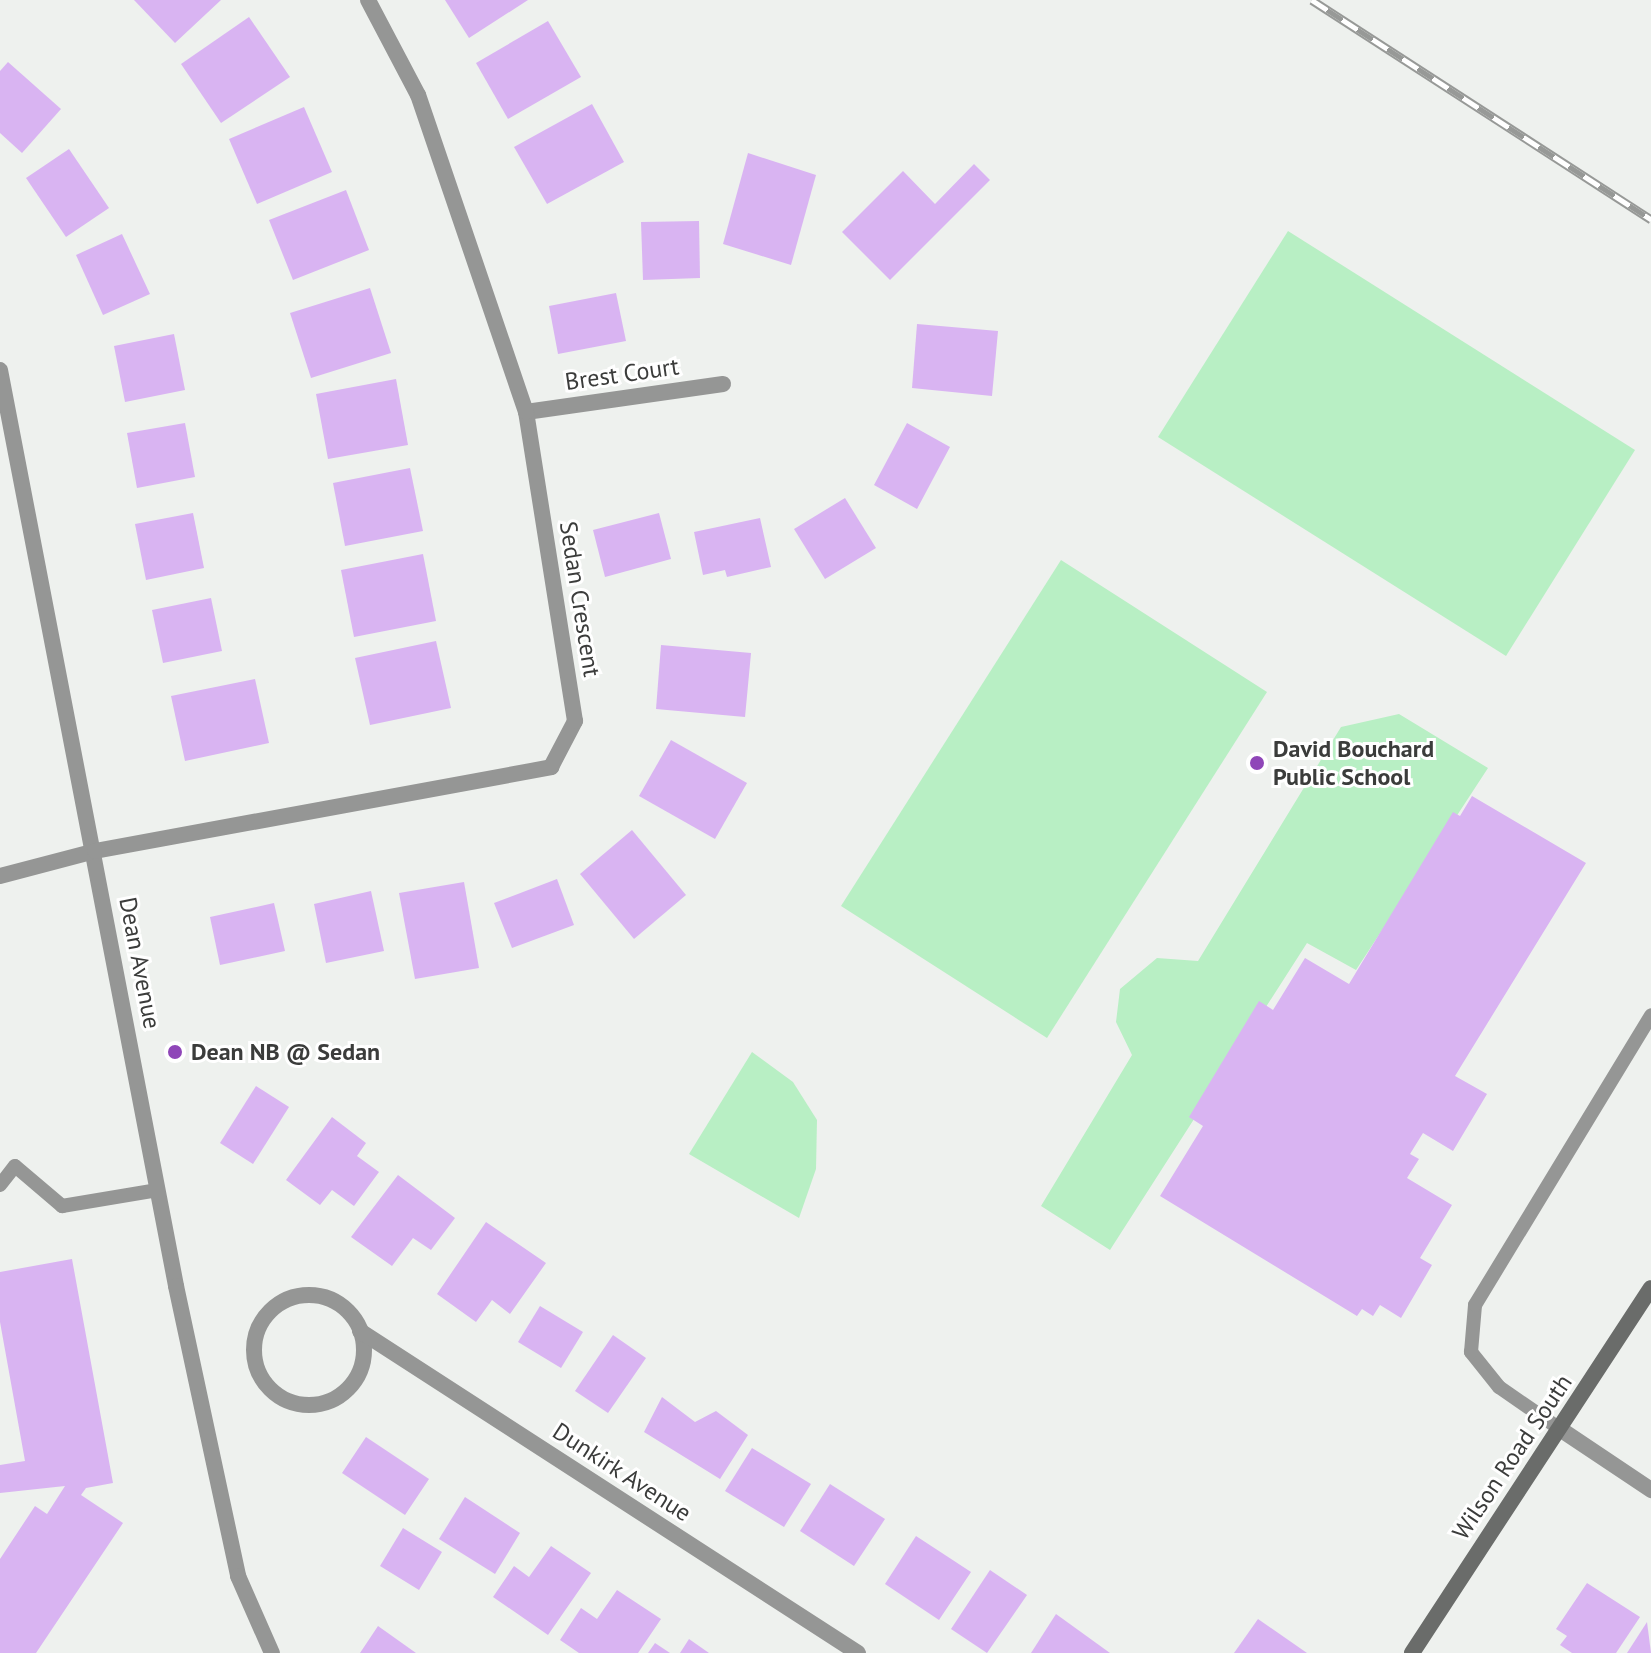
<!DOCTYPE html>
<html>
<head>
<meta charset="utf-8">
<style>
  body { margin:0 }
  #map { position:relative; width:1651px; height:1653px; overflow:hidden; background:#eef1ee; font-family:"PT Sans",sans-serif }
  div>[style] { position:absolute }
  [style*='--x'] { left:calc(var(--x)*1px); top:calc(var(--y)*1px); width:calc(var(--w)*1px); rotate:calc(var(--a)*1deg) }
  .green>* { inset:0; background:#b8efc4 }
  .building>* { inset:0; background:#d9b4f2 }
  .service>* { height:14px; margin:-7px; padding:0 7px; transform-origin:7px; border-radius:7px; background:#959695 }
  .minor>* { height:16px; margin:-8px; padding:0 8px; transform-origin:8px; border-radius:8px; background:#959695 }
  .minor>.ring { margin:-8px; padding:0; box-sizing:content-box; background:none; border:16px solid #959695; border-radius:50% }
  .secondary>* { height:16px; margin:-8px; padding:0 8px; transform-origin:8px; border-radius:8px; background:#6a6c6a }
  .rail>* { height:9px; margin-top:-4.5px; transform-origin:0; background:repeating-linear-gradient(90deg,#fff 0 18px,#979997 0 36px); box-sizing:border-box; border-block:2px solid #979997 }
  .dots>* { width:22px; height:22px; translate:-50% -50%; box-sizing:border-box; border:4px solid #fff; border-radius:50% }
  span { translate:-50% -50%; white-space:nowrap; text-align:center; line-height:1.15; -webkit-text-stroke:6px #fff; paint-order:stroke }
  .street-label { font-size:24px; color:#3b3c3b }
  .poi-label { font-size:24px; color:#3b3c3b; font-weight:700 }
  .left { translate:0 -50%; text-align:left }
</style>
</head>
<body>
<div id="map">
  <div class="green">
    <i style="clip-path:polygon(1288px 231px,1635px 450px,1506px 656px,1158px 437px)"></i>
    <i style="clip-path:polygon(1061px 560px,1267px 692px,1047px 1038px,841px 906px)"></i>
    <i style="clip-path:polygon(1399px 714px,1488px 768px,1356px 970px,1307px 943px,1110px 1250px,1041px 1206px,1132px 1055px,1116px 1022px,1120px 989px,1157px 958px,1198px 961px,1341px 727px)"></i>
    <i style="clip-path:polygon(752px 1052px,793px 1082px,817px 1120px,816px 1169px,799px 1218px,689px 1154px)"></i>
  </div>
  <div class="building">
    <i style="clip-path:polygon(134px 0,221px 0,175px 43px)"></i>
    <i style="clip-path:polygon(445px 0,528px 0,469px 38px)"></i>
    <i style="clip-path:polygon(249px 17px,290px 77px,221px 123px,181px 64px)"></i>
    <i style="clip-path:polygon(548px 21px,581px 77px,508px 119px,476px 63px)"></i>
    <i style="clip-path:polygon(8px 62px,61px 109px,22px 153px,0 133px,0 71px)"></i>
    <i style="clip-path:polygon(592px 104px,624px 162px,547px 204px,514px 147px)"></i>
    <i style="clip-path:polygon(304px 107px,332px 172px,257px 204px,229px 139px)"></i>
    <i style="clip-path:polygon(69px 149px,109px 208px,66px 237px,26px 178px)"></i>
    <i style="clip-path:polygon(748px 153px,816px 175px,791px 265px,723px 244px)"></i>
    <i style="clip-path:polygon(974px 164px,990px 180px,890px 280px,842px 232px,903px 171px,935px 204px)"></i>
    <i style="clip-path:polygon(346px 190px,369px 250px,293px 280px,269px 220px)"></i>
    <i style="clip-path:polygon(699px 221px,700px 278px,643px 280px,641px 222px)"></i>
    <i style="clip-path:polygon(122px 234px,150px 294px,103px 315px,76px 255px)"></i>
    <i style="clip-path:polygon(370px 288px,391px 353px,311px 378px,290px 313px)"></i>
    <i style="clip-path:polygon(616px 293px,626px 341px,558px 354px,549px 306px)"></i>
    <i style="clip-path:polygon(917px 324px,998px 331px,992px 396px,912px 388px)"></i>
    <i style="clip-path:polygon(174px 334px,185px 390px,125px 402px,114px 346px)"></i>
    <i style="clip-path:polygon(396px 379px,408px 445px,328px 459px,316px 394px)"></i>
    <i style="clip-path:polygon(185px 423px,195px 477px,137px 488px,127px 433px)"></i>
    <i style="clip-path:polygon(907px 423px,950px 447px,917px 509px,874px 485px)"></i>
    <i style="clip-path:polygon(410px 468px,423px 531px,345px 546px,333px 483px)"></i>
    <i style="clip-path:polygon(845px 498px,876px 548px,825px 579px,794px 529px)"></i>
    <i style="clip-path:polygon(193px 513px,204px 568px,146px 580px,135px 524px)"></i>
    <i style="clip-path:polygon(659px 513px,671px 559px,605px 577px,593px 530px)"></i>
    <i style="clip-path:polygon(760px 518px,771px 567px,727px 577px,725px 570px,703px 575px,694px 532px)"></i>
    <i style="clip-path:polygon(423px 554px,436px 621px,354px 637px,341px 570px)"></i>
    <i style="clip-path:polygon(211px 598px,222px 651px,163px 663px,152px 610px)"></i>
    <i style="clip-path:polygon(436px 641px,451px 708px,370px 725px,355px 658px)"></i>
    <i style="clip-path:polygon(661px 645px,751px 653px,745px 717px,656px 709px)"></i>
    <i style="clip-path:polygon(255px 679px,269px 743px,185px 761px,171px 696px)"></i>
    <i style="clip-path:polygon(671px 740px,747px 783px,715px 839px,639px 796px)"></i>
    <i style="clip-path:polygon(1472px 796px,1586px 863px,1455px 1076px,1487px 1094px,1453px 1151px,1423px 1133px,1410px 1154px,1419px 1159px,1407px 1178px,1452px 1205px,1420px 1258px,1432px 1265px,1401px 1318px,1380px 1305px,1373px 1316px,1362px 1309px,1357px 1316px,1160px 1196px,1203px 1126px,1189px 1117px,1259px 1001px,1273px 1010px,1305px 958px,1349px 984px,1453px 812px,1460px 816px)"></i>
    <i style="clip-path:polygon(632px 830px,686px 895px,634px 939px,580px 874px)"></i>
    <i style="clip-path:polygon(557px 879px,574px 925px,512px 948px,494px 903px)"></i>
    <i style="clip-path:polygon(464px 882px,479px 968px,415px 979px,399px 893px)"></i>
    <i style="clip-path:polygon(371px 891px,384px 951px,326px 963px,314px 904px)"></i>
    <i style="clip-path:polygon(274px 903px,285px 951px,220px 965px,210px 917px)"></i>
    <i style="clip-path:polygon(256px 1086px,289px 1107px,253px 1164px,220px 1143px)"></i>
    <i style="clip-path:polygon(332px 1117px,366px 1143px,357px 1156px,379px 1172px,354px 1206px,332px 1190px,320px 1205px,286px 1180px)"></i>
    <i style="clip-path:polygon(398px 1175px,455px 1218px,431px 1250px,413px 1238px,392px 1266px,351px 1237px)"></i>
    <i style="clip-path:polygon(486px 1222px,546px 1263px,510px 1314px,492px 1300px,476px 1322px,437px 1294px)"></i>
    <i style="clip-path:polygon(72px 1259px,113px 1483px,86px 1488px,81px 1495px,123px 1523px,36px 1653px,0 1653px,0 1559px,35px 1506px,47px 1514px,65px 1486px,0 1493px,0 1465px,25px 1461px,0 1322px,0 1272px)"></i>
    <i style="clip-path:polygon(540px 1306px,583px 1332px,561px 1368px,518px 1342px)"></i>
    <i style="clip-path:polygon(613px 1335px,646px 1358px,608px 1413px,575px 1391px)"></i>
    <i style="clip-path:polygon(662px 1397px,695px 1422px,716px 1411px,748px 1435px,720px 1479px,644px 1432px)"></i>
    <i style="clip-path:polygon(366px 1437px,429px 1479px,405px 1515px,342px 1473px)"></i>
    <i style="clip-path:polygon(752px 1448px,811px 1484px,784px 1527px,725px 1491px)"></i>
    <i style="clip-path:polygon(830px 1484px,885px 1519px,854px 1566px,800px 1531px)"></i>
    <i style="clip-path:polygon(465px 1497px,520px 1533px,495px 1574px,439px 1539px)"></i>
    <i style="clip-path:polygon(403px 1528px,442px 1552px,419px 1590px,380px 1566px)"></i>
    <i style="clip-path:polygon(916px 1536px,971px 1572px,939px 1620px,885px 1584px)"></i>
    <i style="clip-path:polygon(551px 1546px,591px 1573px,548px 1635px,493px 1597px,514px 1566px,529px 1577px)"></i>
    <i style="clip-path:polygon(990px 1570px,1027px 1595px,987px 1653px,951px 1629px)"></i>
    <i style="clip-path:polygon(1587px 1583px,1640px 1617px,1616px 1653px,1572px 1653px,1560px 1645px,1567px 1636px,1556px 1629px)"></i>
    <i style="clip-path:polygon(617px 1590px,661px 1619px,638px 1653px,579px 1653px,560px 1640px,581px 1608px,597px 1619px)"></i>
    <i style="clip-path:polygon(1056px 1614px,1110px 1653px,1031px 1653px)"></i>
    <i style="clip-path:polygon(1258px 1619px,1307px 1653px,1234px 1653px)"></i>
    <i style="clip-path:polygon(1647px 1622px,1651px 1653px,1627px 1653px)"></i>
    <i style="clip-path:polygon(378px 1626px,416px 1653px,360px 1653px)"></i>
    <i style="clip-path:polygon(689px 1639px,709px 1653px,680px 1653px)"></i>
    <i style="clip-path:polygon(655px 1643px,670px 1653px,648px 1653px)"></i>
  </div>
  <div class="service">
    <i style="--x:0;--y:1185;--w:24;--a:-52"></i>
    <i style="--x:15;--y:1166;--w:62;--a:40.4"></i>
    <i style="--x:62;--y:1206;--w:97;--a:-9.5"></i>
    <i style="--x:1560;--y:1429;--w:74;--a:-145.5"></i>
    <i style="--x:1499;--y:1387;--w:45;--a:-128.7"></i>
    <i style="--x:1471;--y:1352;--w:47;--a:-85.1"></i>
    <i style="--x:1475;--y:1305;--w:339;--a:-58.7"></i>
  </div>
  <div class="minor">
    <i style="--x:0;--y:370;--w:933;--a:79.12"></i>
    <i style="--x:176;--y:1286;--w:297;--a:77.9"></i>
    <i style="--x:238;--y:1576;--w:84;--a:66.2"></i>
    <i style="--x:526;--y:412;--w:199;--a:-8.1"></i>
    <i style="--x:0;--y:876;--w:98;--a:-14.7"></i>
    <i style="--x:95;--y:851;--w:464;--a:-10.4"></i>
    <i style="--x:551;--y:767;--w:52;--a:-62.4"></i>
    <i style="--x:575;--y:721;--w:313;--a:-99"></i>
    <i style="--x:526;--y:412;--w:335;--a:-108.8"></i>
    <i style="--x:418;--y:95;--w:107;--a:-117.8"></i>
    <i class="ring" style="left:254px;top:1295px;width:94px;height:94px"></i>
    <i style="--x:360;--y:1331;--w:593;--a:32.89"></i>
    <i style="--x:1560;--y:1429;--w:110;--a:33.8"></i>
  </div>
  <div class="secondary">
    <i style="--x:1412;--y:1653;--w:436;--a:-56.8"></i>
  </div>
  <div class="rail">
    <i style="--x:1312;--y:0;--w:404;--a:32.9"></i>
  </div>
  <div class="dots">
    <i style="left:1257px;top:763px;background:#8f46b8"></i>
    <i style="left:175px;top:1052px;background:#8f46b8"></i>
  </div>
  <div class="street-label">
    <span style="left:622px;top:374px;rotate:-8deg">Brest Court</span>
    <span style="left:580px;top:599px;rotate:81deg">Sedan Crescent</span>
    <span style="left:140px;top:963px;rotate:79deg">Dean Avenue</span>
    <span style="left:1512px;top:1457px;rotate:-56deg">Wilson Road South</span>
    <span style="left:622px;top:1472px;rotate:33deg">Dunkirk Avenue</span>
  </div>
  <div class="poi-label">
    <span class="left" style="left:1273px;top:763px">David Bouchard<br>Public School</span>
    <span class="left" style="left:191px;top:1052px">Dean NB @ Sedan</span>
  </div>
</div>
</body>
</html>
